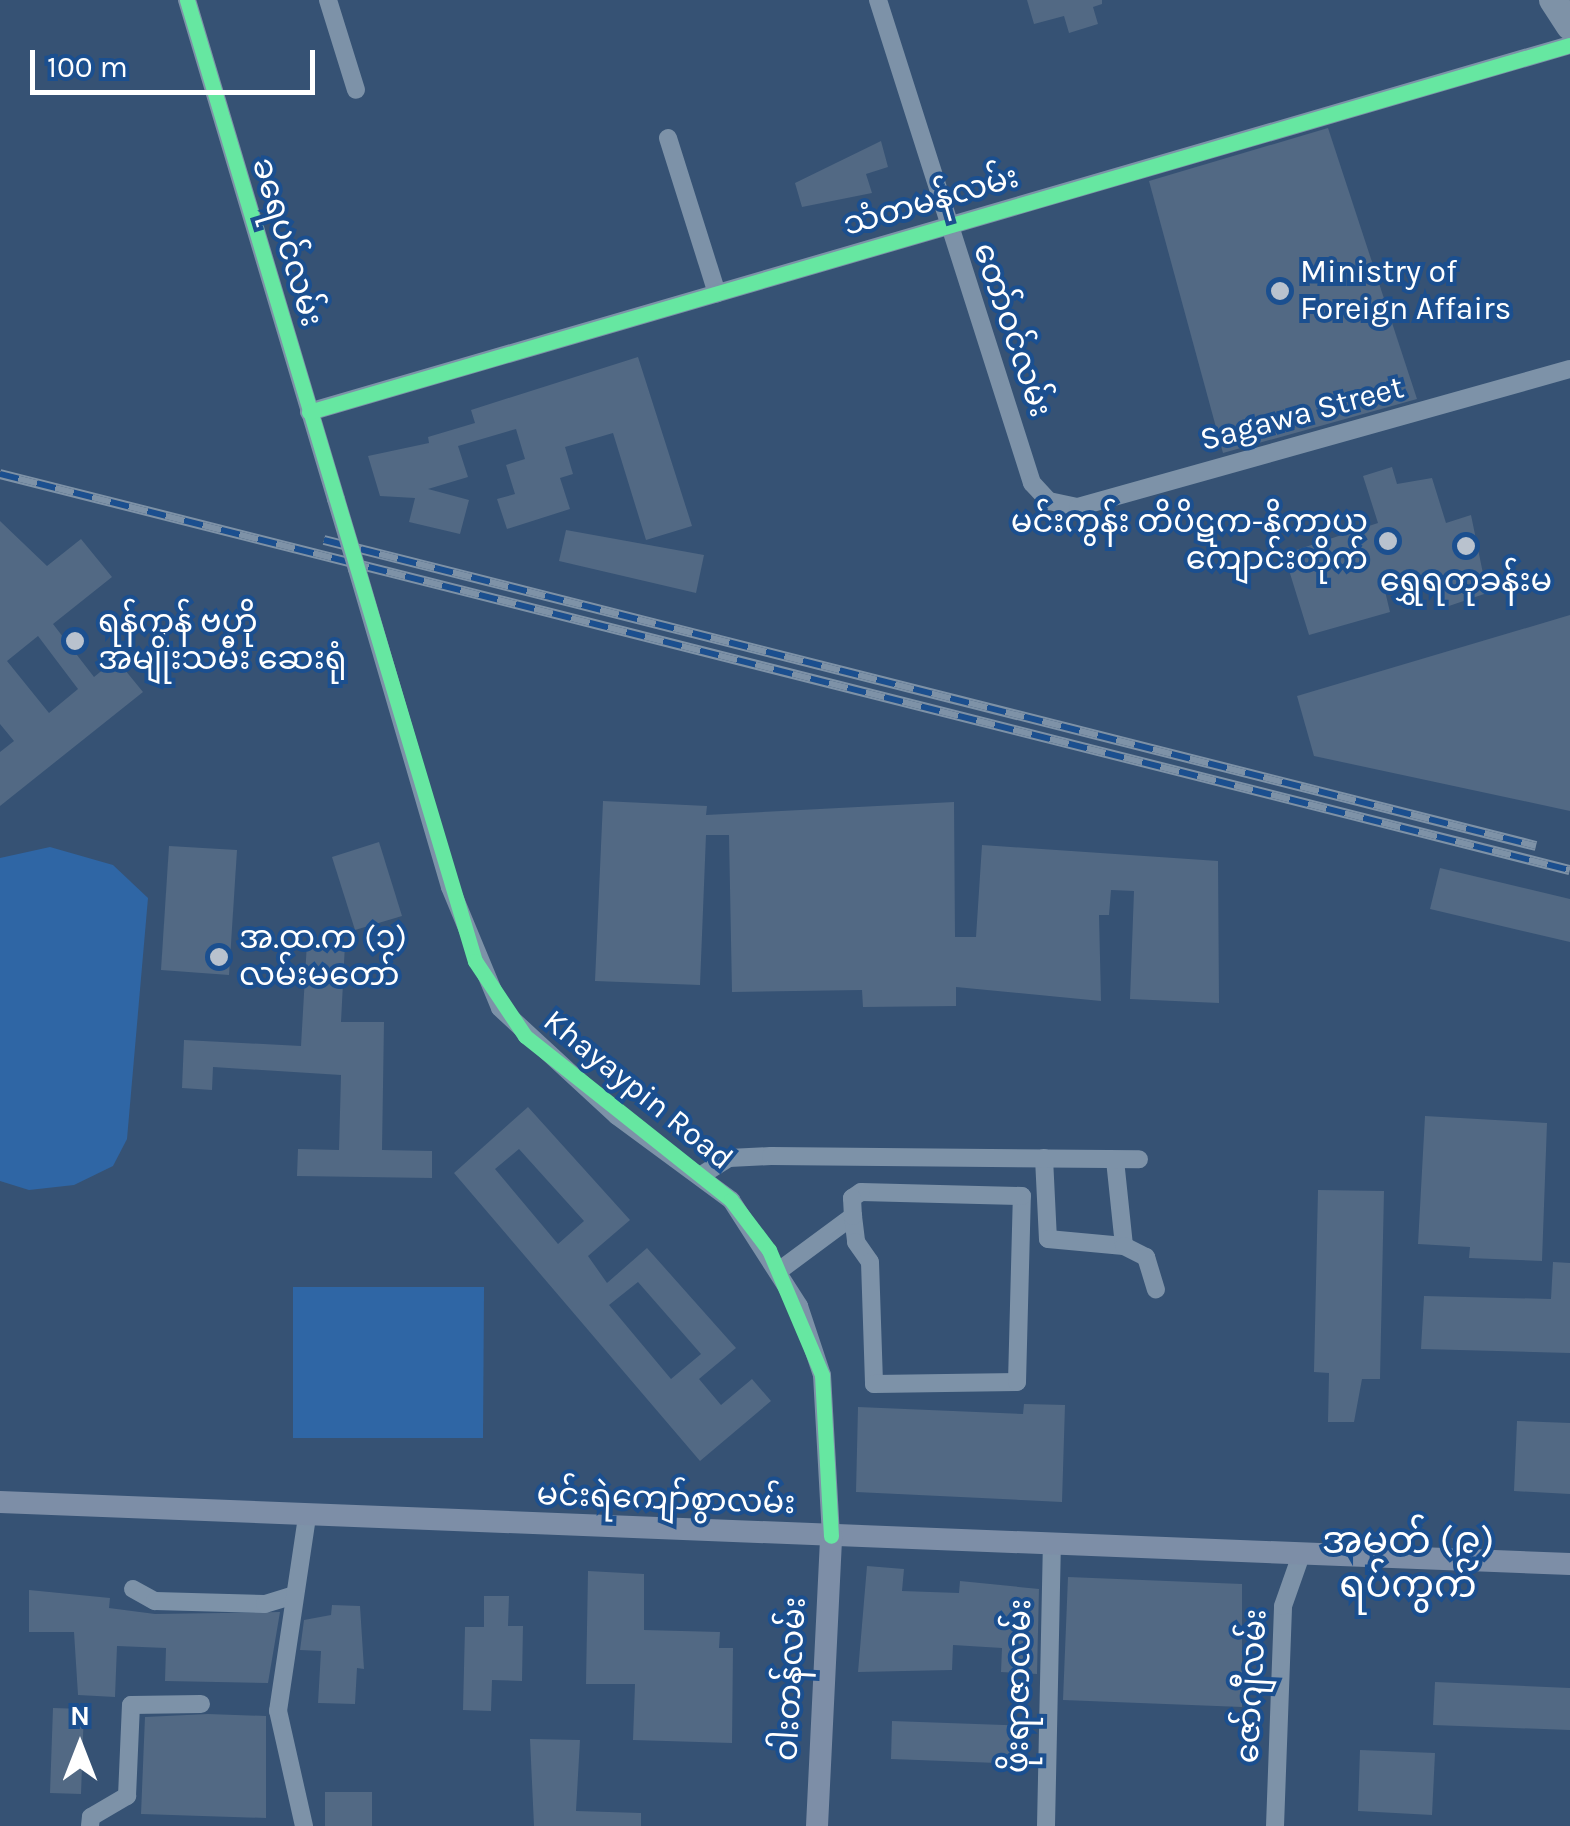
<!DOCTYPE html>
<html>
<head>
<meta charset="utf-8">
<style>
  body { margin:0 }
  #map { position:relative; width:1570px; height:1826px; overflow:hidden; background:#365274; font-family:Karla,"Noto Sans Myanmar",sans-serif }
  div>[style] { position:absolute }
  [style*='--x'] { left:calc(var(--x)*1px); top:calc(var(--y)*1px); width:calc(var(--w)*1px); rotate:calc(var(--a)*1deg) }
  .green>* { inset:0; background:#2f66a5 }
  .building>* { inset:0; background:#526984 }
  .minor>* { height:18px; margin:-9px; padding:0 9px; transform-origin:9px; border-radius:9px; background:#7d92a8 }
  .major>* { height:22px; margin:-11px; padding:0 11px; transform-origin:11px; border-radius:11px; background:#7d8ea7 }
  .highway>* { height:28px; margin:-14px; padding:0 14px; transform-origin:14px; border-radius:14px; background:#7e92a7 }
  .rail>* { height:10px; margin-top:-5px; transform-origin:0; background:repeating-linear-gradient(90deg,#1b4f8f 0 19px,#7e92a7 0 38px); box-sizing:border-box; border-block:2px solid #7e92a7 }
  .minor-bridge>* { height:18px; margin:-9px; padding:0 9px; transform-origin:9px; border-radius:9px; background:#7d92a8 }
  .cycleway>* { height:15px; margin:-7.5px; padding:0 7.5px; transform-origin:7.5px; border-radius:7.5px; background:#66e7a1 }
  .dots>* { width:28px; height:28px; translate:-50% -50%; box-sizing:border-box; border:5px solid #1b4f8f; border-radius:50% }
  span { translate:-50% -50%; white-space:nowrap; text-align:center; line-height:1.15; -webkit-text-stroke:8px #1b4f8f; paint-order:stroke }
  .street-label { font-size:32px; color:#fff }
  .poi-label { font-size:32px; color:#fff }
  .left { translate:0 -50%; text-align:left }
  .right { translate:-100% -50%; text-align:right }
  .quarter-label { font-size:38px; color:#fff }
  .north { position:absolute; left:30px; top:1696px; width:100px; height:100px; -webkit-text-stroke:8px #1b4f8f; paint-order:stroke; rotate:0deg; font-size:28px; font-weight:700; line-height:40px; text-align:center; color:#fff }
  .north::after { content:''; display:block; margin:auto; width:35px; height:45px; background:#fff; clip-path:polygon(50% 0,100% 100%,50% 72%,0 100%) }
  .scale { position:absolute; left:30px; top:50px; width:285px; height:45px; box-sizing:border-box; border:5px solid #fff; border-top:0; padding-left:12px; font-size:30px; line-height:35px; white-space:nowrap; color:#fff; -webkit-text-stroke:8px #1b4f8f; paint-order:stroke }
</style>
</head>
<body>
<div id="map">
  <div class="green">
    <i style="clip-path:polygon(50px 847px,113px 865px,148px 898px,127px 1139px,113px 1166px,74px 1185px,29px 1190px,0 1181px,0 858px)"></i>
    <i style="clip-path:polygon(293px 1287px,484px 1287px,483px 1438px,293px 1438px)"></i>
  </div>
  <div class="building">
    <i style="clip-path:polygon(1027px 0,1102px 0,1102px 4px,1093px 7px,1098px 24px,1069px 33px,1064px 16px,1034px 24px)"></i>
    <i style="clip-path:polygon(1328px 128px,1417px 399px,1223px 453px,1149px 181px)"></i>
    <i style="clip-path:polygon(881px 141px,888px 167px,866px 174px,872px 193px,802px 207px,795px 183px)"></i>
    <i style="clip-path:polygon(638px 357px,692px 526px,646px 540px,613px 433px,565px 447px,573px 474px,560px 478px,570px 509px,507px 529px,497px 499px,515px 494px,506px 465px,525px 459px,516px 429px,458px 446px,468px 477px,428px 489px,469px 500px,460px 534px,409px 522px,415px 498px,380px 496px,368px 456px,429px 443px,428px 437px,475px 423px,471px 410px)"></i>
    <i style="clip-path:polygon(1392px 467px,1397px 484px,1432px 478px,1446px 523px,1471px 515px,1487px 593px,1446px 607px,1433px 572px,1384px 587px,1390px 612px,1309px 635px,1284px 554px,1378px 523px,1363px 476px)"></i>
    <i style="clip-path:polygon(evenodd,0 521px,47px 566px,81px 539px,112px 577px,53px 624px,94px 677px,116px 659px,143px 692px,0 806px,0 752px,14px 741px,0 724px,0 521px,38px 636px,78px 689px,49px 713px,7px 661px,38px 636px)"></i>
    <i style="clip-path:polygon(566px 530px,704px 555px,696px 593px,559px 561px)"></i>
    <i style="clip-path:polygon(1570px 615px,1570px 811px,1314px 756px,1297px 696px)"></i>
    <i style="clip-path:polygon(603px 801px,707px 806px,706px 815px,954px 802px,955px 937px,976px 937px,982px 845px,1218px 861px,1219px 1003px,1130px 999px,1134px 891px,1111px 890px,1109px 915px,1099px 915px,1101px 1001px,956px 987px,956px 1006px,863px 1007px,862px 990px,732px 992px,729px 835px,706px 835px,700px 985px,595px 981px)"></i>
    <i style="clip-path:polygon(379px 842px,402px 916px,355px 930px,332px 857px)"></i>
    <i style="clip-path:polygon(169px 846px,237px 850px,229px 975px,161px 970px)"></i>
    <i style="clip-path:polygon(1440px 868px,1570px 899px,1570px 942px,1430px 909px)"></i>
    <i style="clip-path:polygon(307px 942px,345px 944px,341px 1022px,384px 1022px,382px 1150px,432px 1151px,432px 1178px,297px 1176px,298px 1149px,339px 1150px,341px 1075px,213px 1067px,212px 1090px,182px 1088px,184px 1040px,301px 1046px)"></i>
    <i style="clip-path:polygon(evenodd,528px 1107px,630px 1220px,588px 1256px,607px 1283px,647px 1248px,736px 1348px,699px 1379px,721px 1405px,752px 1379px,771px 1401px,700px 1461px,454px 1173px,528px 1107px,519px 1149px,584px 1221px,558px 1244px,495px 1169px,519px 1149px,528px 1107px,638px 1282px,701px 1354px,671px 1379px,609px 1305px,638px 1282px)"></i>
    <i style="clip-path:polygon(1425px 1116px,1547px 1123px,1542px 1261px,1469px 1258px,1470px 1247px,1418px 1244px)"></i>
    <i style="clip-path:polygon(1318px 1190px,1384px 1191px,1380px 1379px,1362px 1379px,1354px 1422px,1328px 1422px,1329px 1373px,1314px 1372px)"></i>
    <i style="clip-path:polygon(1553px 1262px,1570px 1263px,1570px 1353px,1421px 1349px,1424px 1296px,1551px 1299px)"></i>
    <i style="clip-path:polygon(1024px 1404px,1065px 1405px,1062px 1502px,856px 1492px,858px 1407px,1023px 1414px)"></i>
    <i style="clip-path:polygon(1517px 1421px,1570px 1423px,1570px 1494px,1514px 1491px)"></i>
    <i style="clip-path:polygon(867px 1566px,904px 1569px,902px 1591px,959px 1593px,960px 1581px,1039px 1589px,1037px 1674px,1001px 1672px,1002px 1648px,953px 1645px,952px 1670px,858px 1672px)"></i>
    <i style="clip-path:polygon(588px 1571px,644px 1574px,644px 1630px,720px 1632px,719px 1648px,733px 1648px,732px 1743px,633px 1740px,635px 1684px,586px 1684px)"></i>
    <i style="clip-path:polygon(1068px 1577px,1242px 1584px,1242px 1707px,1063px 1700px)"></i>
    <i style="clip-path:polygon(29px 1590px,110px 1598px,109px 1608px,155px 1614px,280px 1612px,268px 1683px,165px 1681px,166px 1648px,117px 1646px,115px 1697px,78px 1695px,74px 1632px,29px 1632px)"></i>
    <i style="clip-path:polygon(484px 1596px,509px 1596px,508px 1626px,523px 1626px,522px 1681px,492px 1680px,491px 1711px,463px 1710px,465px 1627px,484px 1627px)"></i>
    <i style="clip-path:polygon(332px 1605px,360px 1606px,364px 1669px,357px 1668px,355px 1704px,318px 1703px,321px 1651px,300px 1650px,304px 1620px,331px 1615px)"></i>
    <i style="clip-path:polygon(1435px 1682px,1570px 1688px,1570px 1730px,1433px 1725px)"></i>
    <i style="clip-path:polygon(53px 1708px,84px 1709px,81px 1794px,50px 1793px)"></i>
    <i style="clip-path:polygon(208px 1714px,266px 1716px,266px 1818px,141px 1814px,145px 1717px)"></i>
    <i style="clip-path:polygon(892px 1721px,1029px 1726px,1027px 1764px,891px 1759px)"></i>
    <i style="clip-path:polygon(530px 1739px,580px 1740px,576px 1811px,641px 1813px,641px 1826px,534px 1826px)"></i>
    <i style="clip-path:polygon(1360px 1750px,1435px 1753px,1432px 1815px,1358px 1811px)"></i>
    <i style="clip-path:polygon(325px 1792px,372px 1792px,372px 1826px,325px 1826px)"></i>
  </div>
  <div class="minor">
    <i style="--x:187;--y:0;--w:521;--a:73.37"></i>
    <i style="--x:328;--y:0;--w:94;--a:72.7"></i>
    <i style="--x:878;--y:0;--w:507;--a:72.32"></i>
    <i style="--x:1032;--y:483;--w:25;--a:47"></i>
    <i style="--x:1049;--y:501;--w:30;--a:12"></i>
    <i style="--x:1078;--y:507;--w:511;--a:-15.67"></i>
    <i style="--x:668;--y:138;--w:163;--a:72.5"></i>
    <i style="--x:309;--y:412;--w:1313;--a:-16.23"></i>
    <i style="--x:357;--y:569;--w:331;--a:73.7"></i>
    <i style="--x:450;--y:887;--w:131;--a:67.5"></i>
    <i style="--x:500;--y:1008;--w:159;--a:42.7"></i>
    <i style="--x:617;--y:1116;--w:142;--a:36.4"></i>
    <i style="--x:731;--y:1200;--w:126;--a:57.3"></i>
    <i style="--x:799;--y:1306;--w:73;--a:71.6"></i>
    <i style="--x:822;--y:1375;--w:161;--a:86.8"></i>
    <i style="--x:1044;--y:1158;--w:81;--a:87.2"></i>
    <i style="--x:1048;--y:1239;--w:76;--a:5.3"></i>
    <i style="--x:1115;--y:1160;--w:86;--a:84"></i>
    <i style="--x:1124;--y:1246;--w:25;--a:27"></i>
    <i style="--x:1146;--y:1257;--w:34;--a:73"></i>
    <i style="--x:700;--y:1176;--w:34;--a:-32"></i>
    <i style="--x:729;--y:1158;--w:42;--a:-2.7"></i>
    <i style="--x:771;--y:1156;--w:368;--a:0.5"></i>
    <i style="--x:780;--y:1270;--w:91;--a:-36.5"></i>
    <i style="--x:853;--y:1216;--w:26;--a:83"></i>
    <i style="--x:856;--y:1242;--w:24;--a:55"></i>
    <i style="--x:870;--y:1262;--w:122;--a:88.1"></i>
    <i style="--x:874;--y:1384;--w:143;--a:-0.8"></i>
    <i style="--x:1017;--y:1382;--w:186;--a:-88.5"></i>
    <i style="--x:1022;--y:1196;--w:161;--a:-178.6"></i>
    <i style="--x:861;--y:1192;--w:11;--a:146"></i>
    <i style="--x:852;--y:1198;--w:18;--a:87"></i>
    <i style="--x:133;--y:1589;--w:25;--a:29"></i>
    <i style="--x:155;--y:1601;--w:110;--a:1.6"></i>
    <i style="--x:265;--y:1604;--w:27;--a:-17"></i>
    <i style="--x:90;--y:1826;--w:9;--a:-84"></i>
    <i style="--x:91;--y:1817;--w:42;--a:-30.3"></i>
    <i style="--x:127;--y:1796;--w:91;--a:-87.5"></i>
    <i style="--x:131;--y:1705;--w:70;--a:-0.8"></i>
    <i style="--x:304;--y:1826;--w:118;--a:-102.7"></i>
    <i style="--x:278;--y:1711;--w:195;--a:-81.5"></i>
    <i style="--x:1046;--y:1826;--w:279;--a:-88.8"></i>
    <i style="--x:1275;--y:1826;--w:220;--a:-87.9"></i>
    <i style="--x:1283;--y:1606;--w:57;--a:-70.6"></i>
  </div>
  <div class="major">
    <i style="--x:0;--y:1502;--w:1571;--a:2.26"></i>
    <i style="--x:817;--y:1826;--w:290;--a:-87.2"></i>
  </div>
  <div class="highway">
    <i style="--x:1553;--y:0;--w:31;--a:57"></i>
  </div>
  <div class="rail">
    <i style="--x:0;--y:474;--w:1619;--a:14.16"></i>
    <i style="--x:324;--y:540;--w:1250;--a:14.17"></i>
  </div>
  <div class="minor-bridge">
    <i style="--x:336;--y:499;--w:73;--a:73.3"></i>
  </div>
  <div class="cycleway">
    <i style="--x:187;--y:0;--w:1003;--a:73.32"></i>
    <i style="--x:475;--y:961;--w:90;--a:56.3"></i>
    <i style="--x:525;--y:1036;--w:263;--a:38.5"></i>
    <i style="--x:731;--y:1200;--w:63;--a:52.8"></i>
    <i style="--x:769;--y:1250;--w:136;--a:67"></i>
    <i style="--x:822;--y:1375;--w:161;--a:86.8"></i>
    <i style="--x:309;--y:412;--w:1313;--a:-16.23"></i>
  </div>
  <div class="dots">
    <i style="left:1280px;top:291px;background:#b9c2ce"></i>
    <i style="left:1388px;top:541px;background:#b9c2ce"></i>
    <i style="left:1466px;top:546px;background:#b9c2ce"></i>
    <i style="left:75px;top:641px;background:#b9c2ce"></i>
    <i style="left:219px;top:957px;background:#b9c2ce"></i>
  </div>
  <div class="street-label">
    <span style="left:931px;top:201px;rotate:-16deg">သံတမန်လမ်း</span>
    <span style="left:287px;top:242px;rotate:73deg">ခရေပင်လမ်း</span>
    <span style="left:1012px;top:330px;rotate:71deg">တော်ဝင်လမ်း</span>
    <span style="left:1302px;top:414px;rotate:-15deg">Sagawa Street</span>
    <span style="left:638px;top:1090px;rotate:39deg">Khayaypin Road</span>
    <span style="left:666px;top:1499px;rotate:2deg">မင်းရဲကျော်စွာလမ်း</span>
    <span style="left:791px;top:1679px;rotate:-87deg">ဝါးတန်လမ်း</span>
    <span style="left:1019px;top:1686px;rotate:-89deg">ဖိုးရာဇာလမ်း</span>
    <span style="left:1252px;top:1686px;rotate:-87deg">ဇော်ဂျီလမ်း</span>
  </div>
  <div class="poi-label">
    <span class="left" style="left:1300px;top:291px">Ministry of<br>Foreign Affairs</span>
    <span class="right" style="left:1368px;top:541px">မင်းကွန်း တိပိဋက-နိကာယ<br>ကျောင်းတိုက်</span>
    <span style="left:1466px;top:581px">ရွှေရတုခန်းမ</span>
    <span class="left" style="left:98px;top:641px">ရန်ကုန် ဗဟို<br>အမျိုးသမီး ဆေးရုံ</span>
    <span class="left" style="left:239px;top:957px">အ.ထ.က (၁)<br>လမ်းမတော်</span>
  </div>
  <div class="quarter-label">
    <span style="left:1408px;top:1563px">အမှတ် (၉)<br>ရပ်ကွက်</span>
  </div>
  <div class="north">N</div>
  <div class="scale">100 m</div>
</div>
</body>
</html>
